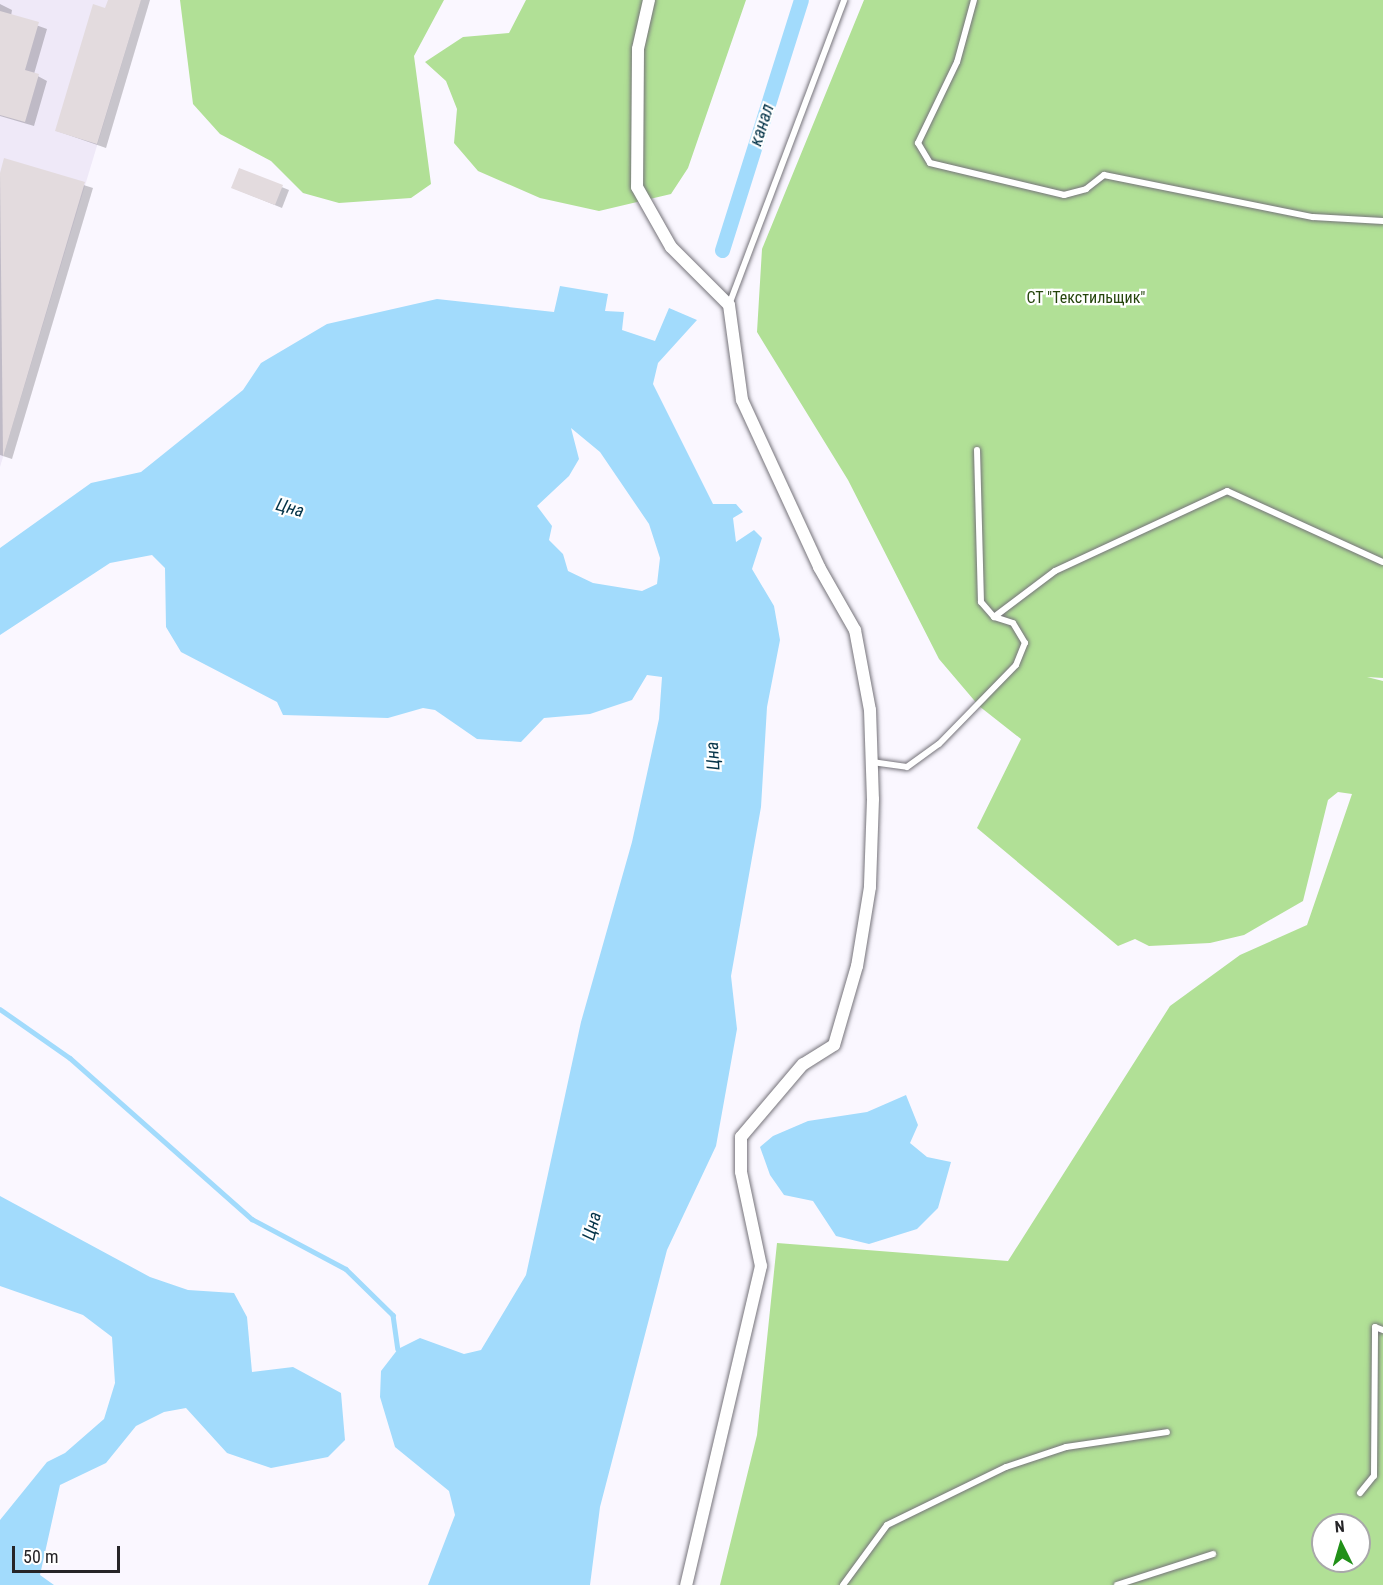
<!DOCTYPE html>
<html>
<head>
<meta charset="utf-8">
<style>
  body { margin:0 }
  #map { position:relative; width:1383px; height:1585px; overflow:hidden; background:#faf7ff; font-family:"Roboto Condensed",sans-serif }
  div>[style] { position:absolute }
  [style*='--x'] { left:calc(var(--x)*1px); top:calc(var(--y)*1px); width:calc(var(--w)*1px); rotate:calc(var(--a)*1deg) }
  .built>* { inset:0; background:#efe9f8 }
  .green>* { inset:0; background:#b1e096 }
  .water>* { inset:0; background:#a2dbfc }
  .shadow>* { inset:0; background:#0003 }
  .stream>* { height:4.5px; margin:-2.25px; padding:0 2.25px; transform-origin:2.25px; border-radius:2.25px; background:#a2dbfc }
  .canal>* { height:15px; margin:-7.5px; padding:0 7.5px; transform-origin:7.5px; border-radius:7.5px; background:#a2dbfc }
  .building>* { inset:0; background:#e3dbde }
  .roads { filter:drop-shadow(0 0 2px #76747b) drop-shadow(0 0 2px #76747b) }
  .lane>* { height:6px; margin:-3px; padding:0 3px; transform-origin:3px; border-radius:3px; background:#fff }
  .street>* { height:12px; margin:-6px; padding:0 6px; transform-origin:6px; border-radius:6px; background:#fff }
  span { translate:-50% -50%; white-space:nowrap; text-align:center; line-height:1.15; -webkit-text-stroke:4.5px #fff; paint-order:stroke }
  .park-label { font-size:16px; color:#25450c }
  .water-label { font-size:18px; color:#033348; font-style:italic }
  .north { position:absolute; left:1311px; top:1513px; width:60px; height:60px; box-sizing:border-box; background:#fff; border:2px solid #a8a8a9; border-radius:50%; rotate:355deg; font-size:16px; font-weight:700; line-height:24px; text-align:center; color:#262528 }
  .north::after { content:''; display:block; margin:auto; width:21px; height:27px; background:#219018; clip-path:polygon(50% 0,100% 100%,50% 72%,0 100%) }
  .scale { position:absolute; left:12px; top:1546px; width:108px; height:27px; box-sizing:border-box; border:3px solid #262528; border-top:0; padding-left:8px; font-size:18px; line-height:21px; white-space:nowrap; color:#262528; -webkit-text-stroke:4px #fff; paint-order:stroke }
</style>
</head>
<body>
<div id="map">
  <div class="built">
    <i style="clip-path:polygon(0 0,141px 0,0 467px)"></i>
  </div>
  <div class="green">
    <i style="clip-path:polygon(180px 0,444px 0,414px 56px,431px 184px,411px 198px,339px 203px,303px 193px,271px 161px,220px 134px,193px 104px)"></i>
    <i style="clip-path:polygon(526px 0,746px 0,688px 168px,671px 194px,599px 211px,540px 198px,478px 171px,454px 143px,457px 109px,446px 81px,425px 62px,463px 37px,509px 33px)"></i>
    <i style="clip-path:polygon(evenodd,864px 0,1383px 0,1383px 678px,1367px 677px,1383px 681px,1383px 1585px,720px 1585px,757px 1435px,777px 1243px,1008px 1261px,1170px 1006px,1240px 955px,1307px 925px,1352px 794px,1338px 792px,1328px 800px,1303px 901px,1244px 935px,1210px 943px,1149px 946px,1135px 939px,1118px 946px,977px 828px,1021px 739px,979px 706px,939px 659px,848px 480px,757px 332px,762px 249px,864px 0,1323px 1525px,1359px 1525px,1359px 1561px,1323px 1561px,1323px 1525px)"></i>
  </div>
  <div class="water">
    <i style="clip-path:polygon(evenodd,560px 286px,608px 294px,605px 311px,624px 312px,622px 330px,655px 341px,669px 308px,697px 320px,658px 363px,653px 384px,713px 504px,736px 504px,743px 512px,733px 518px,736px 542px,754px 530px,762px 538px,752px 569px,774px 606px,780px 640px,767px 707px,761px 807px,731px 976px,737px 1029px,716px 1146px,667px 1250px,600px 1507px,590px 1585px,428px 1585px,455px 1515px,449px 1491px,395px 1447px,380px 1397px,381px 1371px,398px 1349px,420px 1338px,464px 1354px,481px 1350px,526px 1275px,581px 1022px,632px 842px,659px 719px,662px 677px,647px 675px,632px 700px,590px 714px,544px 718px,521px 742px,477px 739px,435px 710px,423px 708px,388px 718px,283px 715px,277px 702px,181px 652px,166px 627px,165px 568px,152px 555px,110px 563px,0 635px,0 548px,91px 483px,141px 472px,243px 390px,261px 363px,327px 324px,437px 299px,554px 312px,560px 286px,571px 428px,600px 452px,649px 524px,660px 558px,657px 584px,642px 591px,593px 583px,568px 571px,563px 554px,549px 540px,552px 526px,537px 506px,569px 476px,579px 459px,571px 428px)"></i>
    <i style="clip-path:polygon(906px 1095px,918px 1125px,910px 1143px,927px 1157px,951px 1162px,938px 1208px,917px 1229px,869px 1244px,836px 1236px,813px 1201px,784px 1195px,770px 1175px,760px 1147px,773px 1136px,808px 1121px,867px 1112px)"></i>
    <i style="clip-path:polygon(0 1196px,150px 1277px,188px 1290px,234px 1293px,247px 1317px,252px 1372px,293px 1367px,341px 1393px,345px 1440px,328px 1457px,271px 1468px,227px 1453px,186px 1408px,164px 1412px,136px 1426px,106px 1463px,60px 1485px,40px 1575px,54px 1585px,0 1585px,0 1520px,47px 1462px,65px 1453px,104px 1419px,115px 1383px,112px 1337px,83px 1315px,0 1286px)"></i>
  </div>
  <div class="shadow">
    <i style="clip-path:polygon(109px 0,150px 0,106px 148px,57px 131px)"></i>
    <i style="clip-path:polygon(0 4px,12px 10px,11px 16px,47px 29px,34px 74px,47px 81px,34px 126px,0 116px)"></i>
    <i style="clip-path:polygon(5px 160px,93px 188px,12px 459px,0 455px,0 178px)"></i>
    <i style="clip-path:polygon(240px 170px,289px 190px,282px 208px,233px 188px)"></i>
  </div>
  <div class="stream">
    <i style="--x:0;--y:1009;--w:85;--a:35"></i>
    <i style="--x:70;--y:1058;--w:243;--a:41.5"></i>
    <i style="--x:252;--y:1219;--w:106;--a:28"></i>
    <i style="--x:346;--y:1269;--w:66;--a:44.4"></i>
    <i style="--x:393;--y:1315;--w:34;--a:82"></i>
  </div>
  <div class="canal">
    <i style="--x:722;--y:250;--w:262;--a:-72.5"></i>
  </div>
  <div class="building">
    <i style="clip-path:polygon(108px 0,141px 0,97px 144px,55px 131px,93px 4px,105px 8px)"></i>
    <i style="clip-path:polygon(0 11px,39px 22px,25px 70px,39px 74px,25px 122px,0 115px)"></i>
    <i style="clip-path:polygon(4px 158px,85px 182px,3px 457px,0 173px)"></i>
    <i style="clip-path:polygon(239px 168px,283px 185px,275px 205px,231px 188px)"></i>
  </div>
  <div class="roads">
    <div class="lane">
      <i style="--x:974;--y:0;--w:64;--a:105.3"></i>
      <i style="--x:957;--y:62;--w:90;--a:115.7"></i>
      <i style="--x:918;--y:143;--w:23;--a:59"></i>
      <i style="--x:930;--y:163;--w:138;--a:13.4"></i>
      <i style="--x:1064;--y:195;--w:23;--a:-15"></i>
      <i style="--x:1086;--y:189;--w:23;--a:-38"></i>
      <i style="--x:1104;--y:175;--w:213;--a:11.4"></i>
      <i style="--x:1313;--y:217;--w:70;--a:3.3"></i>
      <i style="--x:729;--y:305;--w:326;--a:-69.3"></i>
      <i style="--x:977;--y:450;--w:152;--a:88.5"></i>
      <i style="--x:981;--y:602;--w:20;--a:49"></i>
      <i style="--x:994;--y:617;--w:76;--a:-37"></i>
      <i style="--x:1055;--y:571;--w:190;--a:-24.9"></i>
      <i style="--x:1227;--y:491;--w:171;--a:24.5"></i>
      <i style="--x:872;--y:762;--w:35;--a:8"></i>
      <i style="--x:907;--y:767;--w:39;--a:-36"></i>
      <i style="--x:939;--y:744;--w:110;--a:-45.7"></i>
      <i style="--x:1016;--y:665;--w:24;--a:-68"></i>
      <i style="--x:1025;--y:643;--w:23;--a:-121"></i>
      <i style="--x:1013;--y:623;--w:20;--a:-162"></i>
      <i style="--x:1360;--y:1493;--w:22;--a:-51"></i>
      <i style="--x:1374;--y:1476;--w:149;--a:-89.6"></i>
      <i style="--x:1375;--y:1327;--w:9;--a:21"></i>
      <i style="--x:843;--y:1585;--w:74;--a:-53.7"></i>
      <i style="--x:887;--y:1525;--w:132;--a:-26"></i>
      <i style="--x:1006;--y:1467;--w:63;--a:-18.4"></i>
      <i style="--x:1066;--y:1447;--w:102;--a:-8.4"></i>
      <i style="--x:1117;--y:1585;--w:101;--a:-17.9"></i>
    </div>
    <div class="street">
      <i style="--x:649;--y:0;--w:50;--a:102.7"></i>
      <i style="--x:638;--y:49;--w:138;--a:90.4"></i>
      <i style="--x:637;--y:187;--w:69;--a:60.5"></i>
      <i style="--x:671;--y:247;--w:82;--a:45"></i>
      <i style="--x:729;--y:305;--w:96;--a:82.2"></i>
      <i style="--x:742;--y:400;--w:184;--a:65.2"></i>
      <i style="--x:819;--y:567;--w:73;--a:60.3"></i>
      <i style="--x:855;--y:630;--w:81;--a:79.4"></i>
      <i style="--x:870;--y:710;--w:89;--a:88.1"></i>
      <i style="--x:873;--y:799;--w:88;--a:92"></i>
      <i style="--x:870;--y:887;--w:80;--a:99.3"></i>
      <i style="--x:857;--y:966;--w:82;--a:106.2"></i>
      <i style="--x:834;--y:1045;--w:36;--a:148"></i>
      <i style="--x:803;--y:1064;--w:96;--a:130.3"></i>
      <i style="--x:741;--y:1137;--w:35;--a:90"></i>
      <i style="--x:741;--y:1172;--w:96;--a:78"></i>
      <i style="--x:761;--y:1266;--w:328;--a:103.2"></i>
    </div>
  </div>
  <div class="park-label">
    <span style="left:1086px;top:298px">СТ "Текстильщик"</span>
  </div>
  <div class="water-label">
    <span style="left:762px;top:125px;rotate:-72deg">канал</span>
    <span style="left:290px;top:508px;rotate:16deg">Цна</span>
    <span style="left:713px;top:756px;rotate:-93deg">Цна</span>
    <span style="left:592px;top:1226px;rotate:-75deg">Цна</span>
  </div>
  <div class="north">N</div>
  <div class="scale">50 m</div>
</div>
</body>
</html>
